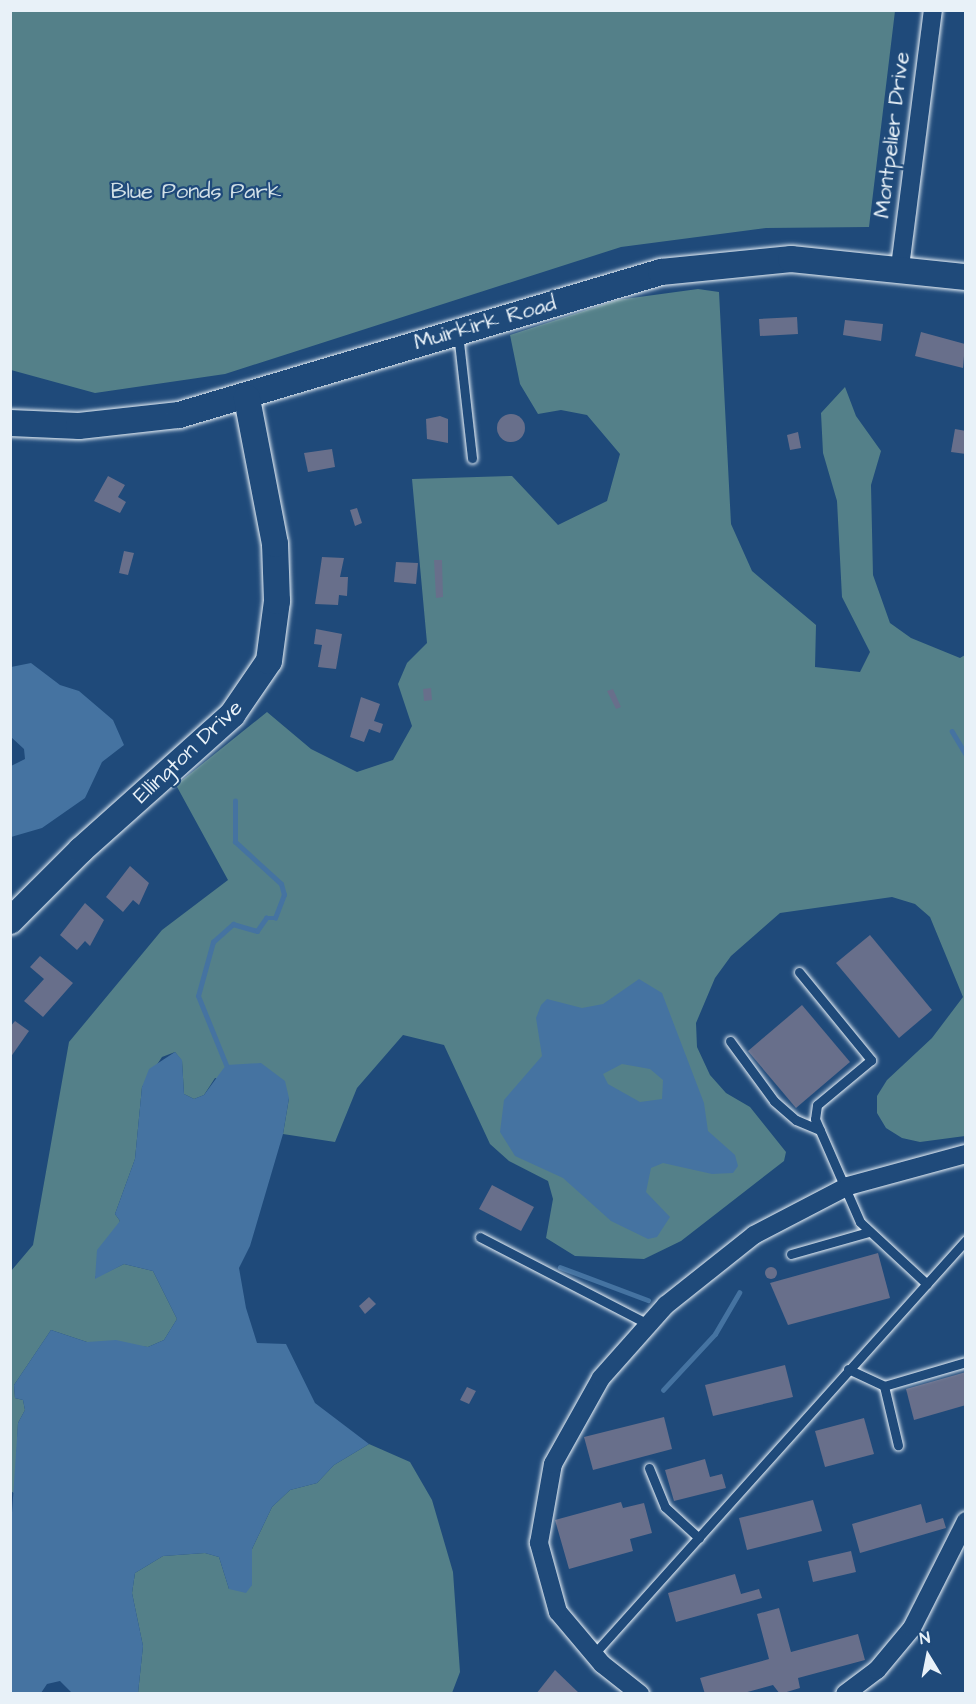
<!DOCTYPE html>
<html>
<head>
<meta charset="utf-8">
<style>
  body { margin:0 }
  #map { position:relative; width:976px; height:1704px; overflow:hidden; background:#1f4a7a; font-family:"Architects Daughter",sans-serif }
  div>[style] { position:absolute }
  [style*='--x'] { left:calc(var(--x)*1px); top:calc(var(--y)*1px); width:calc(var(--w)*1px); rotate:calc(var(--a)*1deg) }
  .green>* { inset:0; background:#548089 }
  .water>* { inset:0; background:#4573a1 }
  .stream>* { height:4.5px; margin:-2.25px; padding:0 2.25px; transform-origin:2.25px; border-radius:2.25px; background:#4573a1 }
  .building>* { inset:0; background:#686f8b }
  .round { border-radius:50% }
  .roads { filter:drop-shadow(0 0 2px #e8f1f8) drop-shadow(0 0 2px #e8f1f8) }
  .lane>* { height:9px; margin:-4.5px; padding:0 4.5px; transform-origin:4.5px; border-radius:4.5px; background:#1f4a7a }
  .street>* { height:18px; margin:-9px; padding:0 9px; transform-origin:9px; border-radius:9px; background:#1f4a7a }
  .secondary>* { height:26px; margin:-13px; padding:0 13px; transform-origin:13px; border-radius:13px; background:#1f4a7a }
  span { translate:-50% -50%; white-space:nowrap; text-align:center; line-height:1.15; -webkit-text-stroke:4.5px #1f4a7a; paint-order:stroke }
  .street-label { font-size:22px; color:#e8f1f8 }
  .park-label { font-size:22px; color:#d2e0e7 }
  .frame { position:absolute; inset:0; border:12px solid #e8f1f8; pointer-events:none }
  .north { position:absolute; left:898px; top:1626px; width:60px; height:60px; -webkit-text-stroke:4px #1f4a7a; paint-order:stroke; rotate:350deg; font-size:16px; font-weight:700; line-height:24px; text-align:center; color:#e8f1f8 }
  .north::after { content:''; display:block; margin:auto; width:21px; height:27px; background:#e8f1f8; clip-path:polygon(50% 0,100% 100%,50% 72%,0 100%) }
</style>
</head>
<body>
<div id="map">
  <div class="green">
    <i style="clip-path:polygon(10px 11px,895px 11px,869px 227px,766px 228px,621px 247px,225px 374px,95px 393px,11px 370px)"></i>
    <i style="clip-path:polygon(698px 289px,719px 292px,731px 524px,752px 571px,816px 625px,815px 667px,860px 672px,870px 652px,842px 597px,837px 501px,823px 453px,821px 413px,845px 387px,856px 416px,881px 451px,871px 485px,873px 575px,890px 623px,911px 638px,960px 658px,965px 655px,965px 1136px,920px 1142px,902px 1138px,886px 1128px,877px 1113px,877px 1096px,887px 1080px,932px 1038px,963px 997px,930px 917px,915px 904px,892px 897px,780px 913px,731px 956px,715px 978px,696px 1023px,697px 1047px,710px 1075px,726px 1093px,750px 1107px,786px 1152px,784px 1161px,681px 1241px,644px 1259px,575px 1256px,546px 1238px,553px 1199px,548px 1181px,509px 1161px,490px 1144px,444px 1045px,403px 1035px,357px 1088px,335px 1142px,283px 1134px,289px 1098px,215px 1078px,204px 1095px,194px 1099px,184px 1094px,182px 1061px,175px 1052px,162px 1057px,142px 1087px,135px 1159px,115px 1214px,120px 1221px,95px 1278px,124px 1264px,153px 1271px,177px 1319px,164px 1340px,148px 1347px,87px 1342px,51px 1330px,14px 1385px,15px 1398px,23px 1400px,25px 1410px,18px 1423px,15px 1494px,11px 1491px,11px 1271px,33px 1245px,69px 1042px,162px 930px,228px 880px,176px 785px,267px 712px,311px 749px,357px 772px,393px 760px,412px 726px,398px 684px,407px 663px,427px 643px,412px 479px,512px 476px,558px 525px,607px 501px,620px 454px,587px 415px,561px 410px,538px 414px,520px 384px,510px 335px,617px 300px)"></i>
    <i style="clip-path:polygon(369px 1444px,410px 1462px,432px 1500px,453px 1572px,460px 1672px,452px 1693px,138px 1693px,143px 1646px,132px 1593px,135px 1573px,163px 1556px,205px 1553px,219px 1557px,229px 1589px,252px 1585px,252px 1549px,272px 1507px,290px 1490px,317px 1483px,334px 1465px)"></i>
  </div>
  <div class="water">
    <i style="clip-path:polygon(31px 663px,60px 685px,79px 691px,113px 720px,124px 745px,102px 762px,85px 798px,42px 828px,11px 837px,11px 766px,25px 759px,24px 749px,11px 737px,11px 667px)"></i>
    <i style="clip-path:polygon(evenodd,639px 979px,662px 993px,704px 1103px,708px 1131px,735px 1155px,738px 1166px,733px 1173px,712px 1174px,663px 1163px,651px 1168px,646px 1192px,670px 1217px,657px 1237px,648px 1239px,611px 1221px,563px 1178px,515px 1156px,500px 1132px,504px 1100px,542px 1056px,536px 1018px,541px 1005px,547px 999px,582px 1008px,603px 1004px,639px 979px,622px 1064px,650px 1069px,663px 1080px,662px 1099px,640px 1102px,608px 1084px,603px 1074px,622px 1064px)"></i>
    <i style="clip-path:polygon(175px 1052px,182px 1060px,184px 1094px,194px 1099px,204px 1095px,226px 1065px,261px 1063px,285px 1081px,289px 1098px,283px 1134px,250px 1246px,239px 1268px,246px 1308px,257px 1343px,286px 1344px,315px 1403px,369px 1444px,334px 1465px,317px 1483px,290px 1490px,272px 1507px,252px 1549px,252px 1585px,246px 1593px,229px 1589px,219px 1557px,205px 1553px,163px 1556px,135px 1573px,132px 1593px,143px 1646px,138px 1693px,72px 1693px,60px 1681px,47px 1684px,41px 1693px,11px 1693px,11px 1528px,18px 1423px,25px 1410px,23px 1400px,15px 1398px,14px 1385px,51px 1330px,87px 1342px,116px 1340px,148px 1347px,164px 1340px,177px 1319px,153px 1271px,124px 1264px,95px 1279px,97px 1250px,120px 1221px,115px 1214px,135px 1159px,142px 1087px,149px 1069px)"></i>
  </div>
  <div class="stream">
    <i style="--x:952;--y:731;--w:27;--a:59"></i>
    <i style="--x:226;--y:1065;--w:74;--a:-112.1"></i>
    <i style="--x:198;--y:996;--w:56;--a:-74.5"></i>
    <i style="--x:213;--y:942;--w:27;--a:-42"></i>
    <i style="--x:233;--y:924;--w:25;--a:16"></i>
    <i style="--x:257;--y:931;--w:16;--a:-55"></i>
    <i style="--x:266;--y:918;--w:9;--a:0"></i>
    <i style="--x:275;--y:918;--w:25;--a:-69"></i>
    <i style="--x:284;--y:895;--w:11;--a:-105"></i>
    <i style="--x:281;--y:884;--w:62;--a:-137.6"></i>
    <i style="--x:235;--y:842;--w:41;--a:-90"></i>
    <i style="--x:560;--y:1267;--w:94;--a:20.6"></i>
    <i style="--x:663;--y:1390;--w:76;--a:-47.1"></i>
    <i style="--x:715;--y:1334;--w:48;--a:-59.7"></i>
  </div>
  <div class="building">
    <i style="clip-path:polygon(797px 317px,798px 334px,760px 336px,759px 319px)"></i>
    <i style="clip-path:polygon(845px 320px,883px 324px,881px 341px,843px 335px)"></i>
    <i style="clip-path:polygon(921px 332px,965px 344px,963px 368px,915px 356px)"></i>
    <i class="round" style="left:497px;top:414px;width:28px;height:28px"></i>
    <i style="clip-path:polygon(440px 416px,448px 419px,448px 443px,427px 439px,426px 419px)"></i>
    <i style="clip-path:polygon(955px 429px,966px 431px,966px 454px,951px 452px)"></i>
    <i style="clip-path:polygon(798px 432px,801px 448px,790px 450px,787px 435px)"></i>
    <i style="clip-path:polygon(332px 449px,335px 467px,308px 472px,304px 453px)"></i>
    <i style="clip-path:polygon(108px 476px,125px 485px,118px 497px,126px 502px,120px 513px,94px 501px)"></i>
    <i style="clip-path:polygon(357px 508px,362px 523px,355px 526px,350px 510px)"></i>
    <i style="clip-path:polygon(124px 551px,134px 553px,128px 575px,119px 573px)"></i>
    <i style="clip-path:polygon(322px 557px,344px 558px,340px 577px,348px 577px,347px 596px,339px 595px,338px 605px,315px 604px)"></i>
    <i style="clip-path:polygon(434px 560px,442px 560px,443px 597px,436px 598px)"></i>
    <i style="clip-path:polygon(396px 562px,418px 563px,416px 584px,394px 582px)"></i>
    <i style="clip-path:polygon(316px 629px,342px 634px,336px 669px,318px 667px,322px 645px,314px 644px)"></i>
    <i style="clip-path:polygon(431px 688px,432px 700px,424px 701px,423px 689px)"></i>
    <i style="clip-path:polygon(613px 689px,621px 707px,616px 709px,607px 691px)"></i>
    <i style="clip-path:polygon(361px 697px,380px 704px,374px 721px,383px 724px,380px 733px,369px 729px,364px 742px,350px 737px)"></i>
    <i style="clip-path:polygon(130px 866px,149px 883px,139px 905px,133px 900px,123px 912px,106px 897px)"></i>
    <i style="clip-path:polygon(85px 903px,104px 920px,90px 946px,85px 941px,77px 950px,60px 935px)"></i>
    <i style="clip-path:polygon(870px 935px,932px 1010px,899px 1038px,836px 963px)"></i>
    <i style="clip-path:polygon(40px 956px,73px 983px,43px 1017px,24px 1001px,44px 979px,30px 967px)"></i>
    <i style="clip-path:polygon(802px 1005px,850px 1062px,796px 1108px,748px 1051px)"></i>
    <i style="clip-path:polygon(15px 1021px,29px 1031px,10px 1058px,10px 1027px)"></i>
    <i style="clip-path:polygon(492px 1185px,534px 1207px,521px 1231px,479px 1209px)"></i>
    <i style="clip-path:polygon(878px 1253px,890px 1298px,788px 1325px,770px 1283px)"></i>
    <i class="round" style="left:765px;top:1267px;width:12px;height:12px"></i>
    <i style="clip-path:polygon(369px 1297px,376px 1304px,365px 1314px,359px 1306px)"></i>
    <i style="clip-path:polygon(785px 1365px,793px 1397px,713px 1416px,705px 1385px)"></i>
    <i style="clip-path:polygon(966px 1372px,966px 1405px,914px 1420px,906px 1389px)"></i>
    <i style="clip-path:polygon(467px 1387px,476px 1391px,469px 1404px,460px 1400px)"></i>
    <i style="clip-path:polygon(664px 1417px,672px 1449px,593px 1470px,584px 1437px)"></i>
    <i style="clip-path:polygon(864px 1418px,874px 1454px,825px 1467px,815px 1431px)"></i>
    <i style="clip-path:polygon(705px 1459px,710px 1477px,722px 1474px,726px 1488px,674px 1501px,665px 1470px)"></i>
    <i style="clip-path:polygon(813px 1500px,822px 1531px,747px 1550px,739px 1518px)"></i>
    <i style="clip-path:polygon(621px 1502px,623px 1508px,644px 1503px,652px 1533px,630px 1539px,633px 1551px,569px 1569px,555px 1520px)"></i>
    <i style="clip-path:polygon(921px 1504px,926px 1523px,943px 1518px,946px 1528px,860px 1553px,852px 1524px)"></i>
    <i style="clip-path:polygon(851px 1551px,856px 1572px,813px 1582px,808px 1561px)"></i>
    <i style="clip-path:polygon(735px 1574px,741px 1594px,759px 1589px,762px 1598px,676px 1622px,668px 1593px)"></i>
    <i style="clip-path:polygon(779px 1608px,791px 1652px,858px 1634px,865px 1660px,798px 1678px,800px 1688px,780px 1694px,773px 1685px,740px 1694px,705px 1694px,700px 1678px,769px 1659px,757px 1614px)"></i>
    <i style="clip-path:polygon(555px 1670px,580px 1694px,536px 1694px)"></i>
  </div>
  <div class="roads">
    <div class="lane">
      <i style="--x:458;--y:333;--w:126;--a:83.6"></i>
      <i style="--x:799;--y:972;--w:114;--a:50.7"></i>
      <i style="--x:871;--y:1060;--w:70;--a:140.2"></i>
      <i style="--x:817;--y:1105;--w:14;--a:98"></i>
      <i style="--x:815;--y:1119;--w:112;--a:66.4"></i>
      <i style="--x:860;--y:1222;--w:91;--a:42.8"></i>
      <i style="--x:730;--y:1041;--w:74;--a:53.7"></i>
      <i style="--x:774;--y:1101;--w:29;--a:41"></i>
      <i style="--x:796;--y:1120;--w:26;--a:23"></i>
      <i style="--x:480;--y:1237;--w:189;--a:27.4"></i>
      <i style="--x:791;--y:1254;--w:81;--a:-15.8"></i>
      <i style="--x:848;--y:1369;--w:40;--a:25"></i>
      <i style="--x:884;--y:1386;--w:61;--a:76.7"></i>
      <i style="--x:884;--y:1386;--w:85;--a:-16.3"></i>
      <i style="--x:649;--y:1468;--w:42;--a:67.7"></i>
      <i style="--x:665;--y:1507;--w:46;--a:42.4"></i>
      <i style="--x:593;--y:1655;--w:558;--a:-48.05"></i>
    </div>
    <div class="street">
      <i style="--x:900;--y:267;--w:259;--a:-82.7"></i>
      <i style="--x:640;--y:1694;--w:48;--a:-141.7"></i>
      <i style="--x:602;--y:1664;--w:68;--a:-130.2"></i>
      <i style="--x:558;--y:1612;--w:72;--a:-105.4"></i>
      <i style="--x:539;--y:1543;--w:80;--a:-80"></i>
      <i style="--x:553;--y:1464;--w:98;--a:-60.8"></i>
      <i style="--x:601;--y:1378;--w:98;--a:-48.3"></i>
      <i style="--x:666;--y:1305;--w:112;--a:-38.5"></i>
      <i style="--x:754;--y:1235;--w:106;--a:-27.5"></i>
      <i style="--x:848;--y:1186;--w:122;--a:-15.2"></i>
      <i style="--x:845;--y:1694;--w:40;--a:-37"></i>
      <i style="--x:877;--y:1670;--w:55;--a:-50.2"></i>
      <i style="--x:912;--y:1628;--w:120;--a:-63.2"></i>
    </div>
    <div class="secondary">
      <i style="--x:10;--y:423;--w:69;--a:2.5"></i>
      <i style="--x:79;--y:426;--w:101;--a:-6.3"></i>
      <i style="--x:179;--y:415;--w:503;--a:-16.52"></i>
      <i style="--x:661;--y:272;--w:131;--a:-5.7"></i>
      <i style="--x:791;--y:259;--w:176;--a:5.9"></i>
      <i style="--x:10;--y:921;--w:100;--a:-45"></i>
      <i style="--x:81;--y:850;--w:203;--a:-41.8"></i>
      <i style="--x:232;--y:715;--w:65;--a:-55.6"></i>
      <i style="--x:269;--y:661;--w:61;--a:-82.4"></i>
      <i style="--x:277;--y:601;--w:57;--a:-92"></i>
      <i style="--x:275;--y:544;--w:149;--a:-100.9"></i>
    </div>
  </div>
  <div class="street-label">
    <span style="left:892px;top:135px;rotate:-83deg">Montpelier Drive</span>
    <span style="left:485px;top:323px;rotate:-16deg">Muirkirk Road</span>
    <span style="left:188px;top:752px;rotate:-43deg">Ellington Drive</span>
  </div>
  <div class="park-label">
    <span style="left:196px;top:192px">Blue Ponds Park</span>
  </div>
  <div class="frame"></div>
  <div class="north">N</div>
</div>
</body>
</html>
